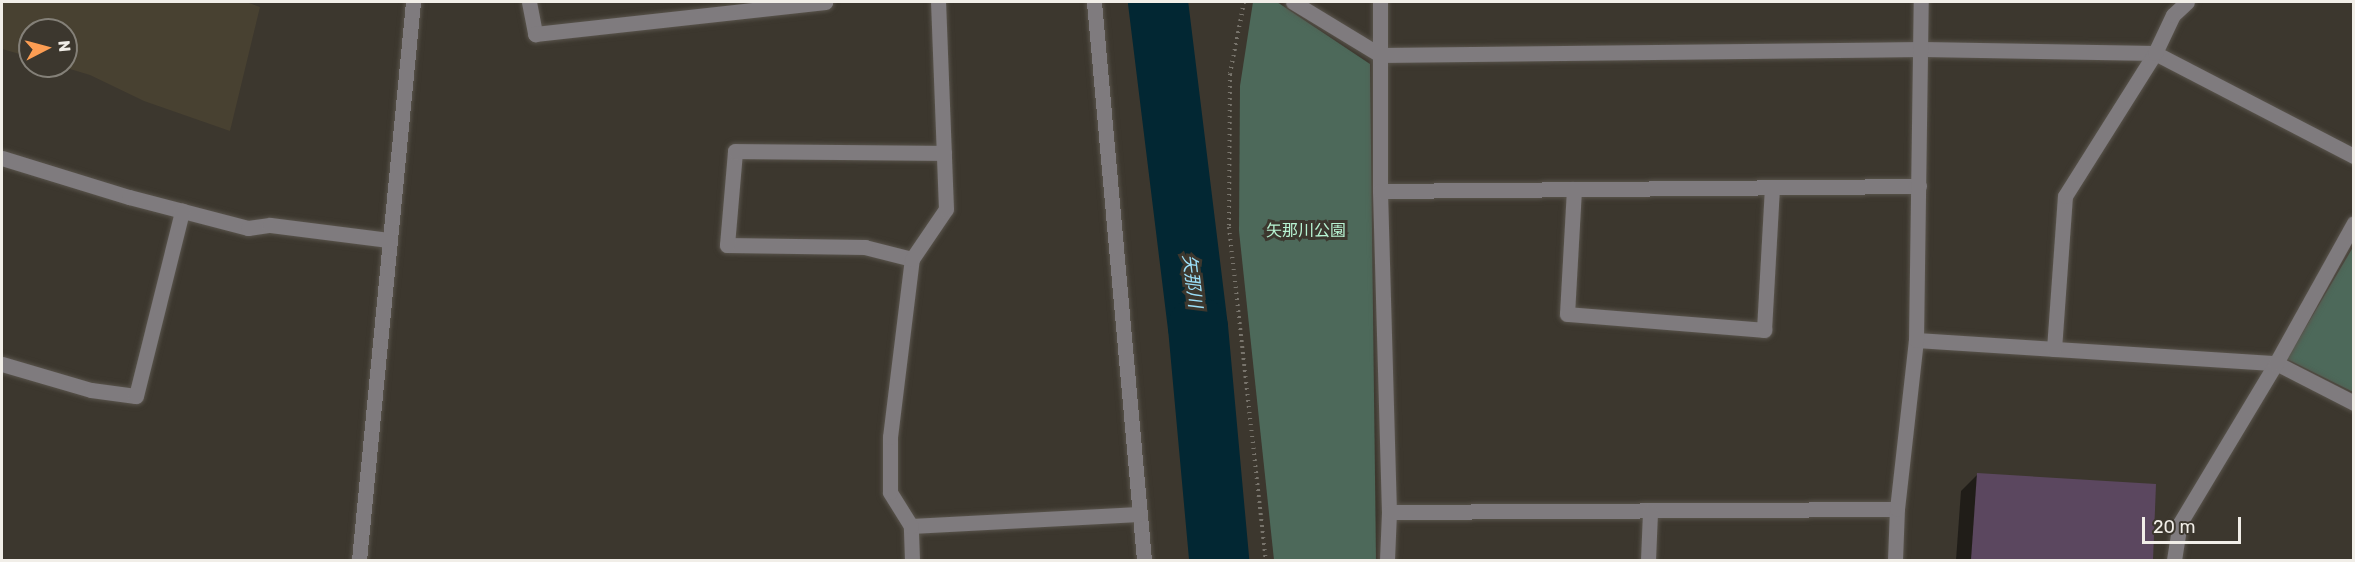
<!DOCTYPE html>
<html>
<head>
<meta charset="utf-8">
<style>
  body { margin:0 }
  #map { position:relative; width:2355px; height:562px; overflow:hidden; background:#3c372e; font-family:Rubik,"Noto Sans JP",sans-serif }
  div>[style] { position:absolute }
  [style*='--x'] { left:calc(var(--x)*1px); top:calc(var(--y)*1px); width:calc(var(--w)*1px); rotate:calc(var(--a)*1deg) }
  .built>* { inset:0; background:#484131 }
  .green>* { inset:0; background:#4d695a }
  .shadow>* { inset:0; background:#0007 }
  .river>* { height:60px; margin:-30px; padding:0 30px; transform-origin:30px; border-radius:30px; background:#022733 }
  .building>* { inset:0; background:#5b475f }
  .path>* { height:4px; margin-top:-2px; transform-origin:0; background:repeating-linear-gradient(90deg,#78746c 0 1.5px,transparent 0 6px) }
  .roads { filter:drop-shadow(0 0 2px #59544c) drop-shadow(0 0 2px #59544c) }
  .minor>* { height:15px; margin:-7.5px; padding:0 7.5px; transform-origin:7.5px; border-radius:7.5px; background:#7f7b7e }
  span { translate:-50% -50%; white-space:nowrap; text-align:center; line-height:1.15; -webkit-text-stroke:6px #3c372e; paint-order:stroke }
  .park-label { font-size:16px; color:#b7f3d2 }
  .water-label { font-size:18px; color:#9bdef7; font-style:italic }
  .frame { position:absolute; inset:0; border:3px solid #f1eee8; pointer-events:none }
  .north { position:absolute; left:18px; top:18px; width:60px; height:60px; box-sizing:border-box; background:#3c372e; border:2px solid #848078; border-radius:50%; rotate:84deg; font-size:16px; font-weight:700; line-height:24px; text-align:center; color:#f1eee8 }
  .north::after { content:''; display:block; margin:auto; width:21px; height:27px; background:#fc9d53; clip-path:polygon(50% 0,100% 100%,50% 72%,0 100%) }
  .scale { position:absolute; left:2142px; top:517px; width:99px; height:27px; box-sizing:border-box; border:3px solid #f1eee8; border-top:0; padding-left:8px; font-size:18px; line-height:21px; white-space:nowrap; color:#f1eee8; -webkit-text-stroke:4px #3c372e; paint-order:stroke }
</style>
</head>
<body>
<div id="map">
  <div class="built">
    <i style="clip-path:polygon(2px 2px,246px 2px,260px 7px,230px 131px,144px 101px,90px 75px,60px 66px,66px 66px,66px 30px,30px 30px,30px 57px,2px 49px)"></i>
  </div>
  <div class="green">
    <i style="clip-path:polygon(1253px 2px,1277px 2px,1370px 64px,1376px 560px,1274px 560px,1239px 231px,1240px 86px)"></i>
    <i style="clip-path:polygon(2353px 247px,2353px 392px,2287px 359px)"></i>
  </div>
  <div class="shadow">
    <i style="clip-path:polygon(1977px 475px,2154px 485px,2152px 560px,1956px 560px,1961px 491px)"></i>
  </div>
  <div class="river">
    <i style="--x:1158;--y:2;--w:327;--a:83"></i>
    <i style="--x:1198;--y:327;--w:234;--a:84.8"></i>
  </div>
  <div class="building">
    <i style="clip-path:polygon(1977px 473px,2156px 484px,2153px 560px,1971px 560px)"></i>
  </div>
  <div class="path">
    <i style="--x:1244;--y:2;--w:73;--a:101"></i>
    <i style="--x:1230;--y:74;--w:153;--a:90.4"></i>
    <i style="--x:1229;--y:227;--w:335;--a:83.7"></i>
  </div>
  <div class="roads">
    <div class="minor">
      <i style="--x:529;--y:2;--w:33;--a:79"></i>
      <i style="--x:535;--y:34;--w:292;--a:-6.3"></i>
      <i style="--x:1094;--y:2;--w:560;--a:84.88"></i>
      <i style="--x:1293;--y:2;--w:102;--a:31.3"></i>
      <i style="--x:1380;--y:55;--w:542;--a:-0.63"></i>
      <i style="--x:1922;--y:49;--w:233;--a:1"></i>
      <i style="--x:2155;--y:53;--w:224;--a:27.4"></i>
      <i style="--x:1380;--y:2;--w:189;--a:90"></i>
      <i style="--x:1380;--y:191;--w:321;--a:88.4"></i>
      <i style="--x:1389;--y:512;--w:48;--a:92.4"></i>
      <i style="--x:2;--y:158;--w:133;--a:17.1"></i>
      <i style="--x:129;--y:197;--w:123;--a:14.6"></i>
      <i style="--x:248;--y:228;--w:22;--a:-8"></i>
      <i style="--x:270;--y:225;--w:120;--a:7.2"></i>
      <i style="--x:1574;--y:189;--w:125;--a:93.2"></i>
      <i style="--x:1567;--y:314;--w:198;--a:4.6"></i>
      <i style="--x:1764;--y:330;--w:143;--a:-86.8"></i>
      <i style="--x:1380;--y:191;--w:539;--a:-0.53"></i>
      <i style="--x:912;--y:259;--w:49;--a:-165.7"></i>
      <i style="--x:865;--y:247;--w:138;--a:-179.2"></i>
      <i style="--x:727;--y:245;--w:94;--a:-85.1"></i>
      <i style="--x:735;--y:151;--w:209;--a:0.5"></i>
      <i style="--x:1916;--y:340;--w:361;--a:3.7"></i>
      <i style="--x:2276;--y:363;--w:88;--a:27.1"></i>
      <i style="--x:2054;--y:349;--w:153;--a:-85.9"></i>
      <i style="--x:2065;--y:196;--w:169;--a:-57.8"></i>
      <i style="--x:2155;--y:53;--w:42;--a:-64.7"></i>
      <i style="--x:2173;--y:15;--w:19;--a:-43"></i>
      <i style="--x:2;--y:364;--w:93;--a:16.3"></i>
      <i style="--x:91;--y:390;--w:45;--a:7.6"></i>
      <i style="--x:136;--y:396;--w:191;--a:-76"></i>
      <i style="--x:1389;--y:512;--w:508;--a:-0.34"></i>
      <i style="--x:911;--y:526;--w:228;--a:-3"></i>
      <i style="--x:359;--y:560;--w:561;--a:-84.47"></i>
      <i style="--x:912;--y:560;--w:34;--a:-92"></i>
      <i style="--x:911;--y:526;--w:40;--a:-122"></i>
      <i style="--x:890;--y:492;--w:55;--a:-90"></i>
      <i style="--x:890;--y:437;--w:179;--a:-83"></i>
      <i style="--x:912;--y:259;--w:60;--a:-55.8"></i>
      <i style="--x:946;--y:209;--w:207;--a:-92.2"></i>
      <i style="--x:1648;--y:560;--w:48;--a:-87.6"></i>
      <i style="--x:1895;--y:560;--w:51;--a:-87.8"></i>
      <i style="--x:1897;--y:509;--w:170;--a:-83.6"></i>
      <i style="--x:1916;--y:340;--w:338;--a:-89.2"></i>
      <i style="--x:2174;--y:560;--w:37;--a:-81"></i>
      <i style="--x:2180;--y:523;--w:187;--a:-59"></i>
      <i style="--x:2276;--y:363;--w:160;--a:-60.9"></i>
    </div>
  </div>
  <div class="park-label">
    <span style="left:1306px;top:231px">矢那川公園</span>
  </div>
  <div class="water-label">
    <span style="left:1192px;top:281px;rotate:83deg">矢那川</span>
  </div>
  <div class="frame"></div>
  <div class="north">N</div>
  <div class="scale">20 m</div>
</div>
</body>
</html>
